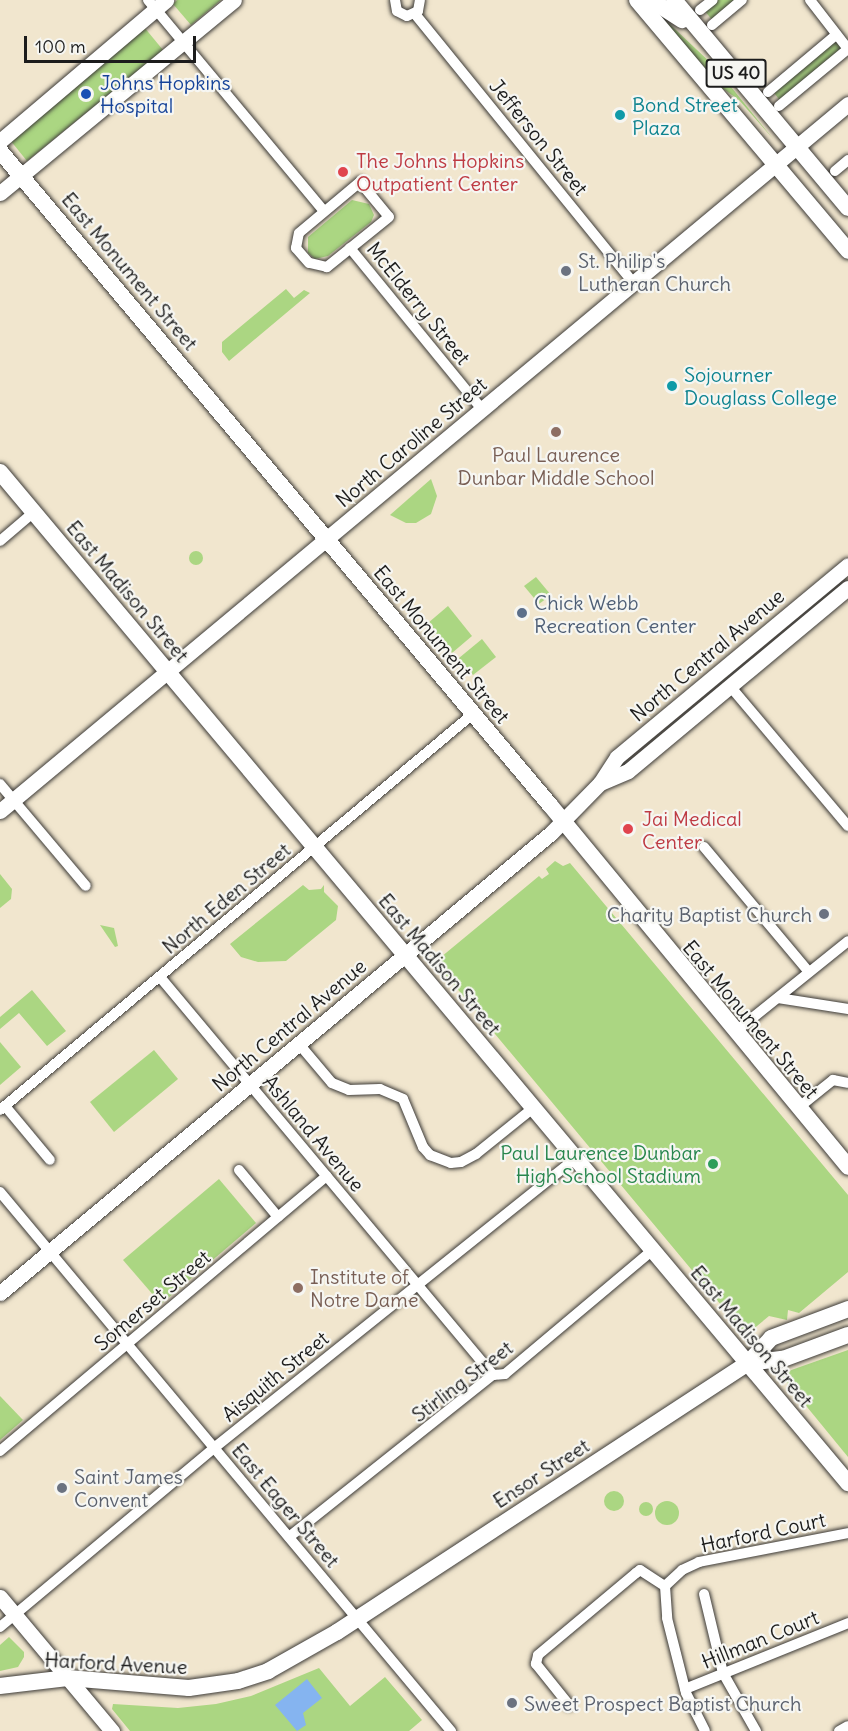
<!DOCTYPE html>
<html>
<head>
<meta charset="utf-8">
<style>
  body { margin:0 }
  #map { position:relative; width:848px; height:1731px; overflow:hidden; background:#f1e6ce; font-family:Delius,sans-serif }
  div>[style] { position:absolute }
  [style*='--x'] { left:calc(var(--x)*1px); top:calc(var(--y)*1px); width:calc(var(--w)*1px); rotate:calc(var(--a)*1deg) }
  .green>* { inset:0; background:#abd682 }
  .round { border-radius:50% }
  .water>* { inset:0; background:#85b4f0 }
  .roads { filter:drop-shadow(0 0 2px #3c3a37) drop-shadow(0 0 2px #3c3a37) }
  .street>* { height:10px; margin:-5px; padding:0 5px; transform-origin:5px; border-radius:5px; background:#fff }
  .secondary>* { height:15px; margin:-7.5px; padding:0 7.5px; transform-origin:7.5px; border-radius:7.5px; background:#fff }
  .primary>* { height:16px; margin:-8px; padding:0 8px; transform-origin:8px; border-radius:8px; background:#fff }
  .dots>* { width:16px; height:16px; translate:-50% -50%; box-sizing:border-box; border:3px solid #f6f6f2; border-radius:50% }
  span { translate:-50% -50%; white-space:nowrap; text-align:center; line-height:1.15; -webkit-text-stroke:4.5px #f6f6f2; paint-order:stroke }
  .shield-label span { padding:2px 4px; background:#f6f6f2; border:2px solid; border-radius:4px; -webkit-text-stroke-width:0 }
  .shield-label { font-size:18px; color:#1c1c1c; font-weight:700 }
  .transit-label { font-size:20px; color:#164399 }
  .left { translate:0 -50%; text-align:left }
  .culture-label { font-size:20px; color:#0d838f }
  .street-label { font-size:20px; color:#1c1c1c }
  .health-label { font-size:20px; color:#be3a42 }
  .worship-label { font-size:20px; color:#5b616d }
  .right { translate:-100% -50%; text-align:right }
  .education-label { font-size:20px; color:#785e54 }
  .service-label { font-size:20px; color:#4e5e75 }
  .leisure-label { font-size:20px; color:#27864d }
  .scale { position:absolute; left:24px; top:36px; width:172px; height:27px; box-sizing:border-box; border:3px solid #1c1c1c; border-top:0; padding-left:8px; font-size:18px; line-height:21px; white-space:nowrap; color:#1c1c1c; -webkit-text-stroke:4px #f6f6f2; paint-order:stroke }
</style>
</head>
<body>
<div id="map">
  <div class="green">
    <i style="clip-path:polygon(177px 0,221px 0,191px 25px,173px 4px)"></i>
    <i style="clip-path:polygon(715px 0,740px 0,714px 22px,703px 9px)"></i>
    <i style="clip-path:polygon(658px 13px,715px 67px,774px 140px,739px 100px,722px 88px)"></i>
    <i style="clip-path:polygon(144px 27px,163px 50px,27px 161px,10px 140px)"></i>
    <i style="clip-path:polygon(835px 38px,844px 49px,781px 102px,772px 90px)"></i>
    <i style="clip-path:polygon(352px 200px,369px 204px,374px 215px,371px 222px,328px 256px,315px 259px,308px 253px,308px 237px)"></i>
    <i style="clip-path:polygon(286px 289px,294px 298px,304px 290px,310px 293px,229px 361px,222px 352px,222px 342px)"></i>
    <i style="clip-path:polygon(431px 479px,437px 496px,431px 514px,416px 523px,406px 523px,390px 515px)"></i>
    <i class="round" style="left:189px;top:551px;width:14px;height:14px"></i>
    <i style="clip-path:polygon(536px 577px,551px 595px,539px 604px,524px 586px)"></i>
    <i style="clip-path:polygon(448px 606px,472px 636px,452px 653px,428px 623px)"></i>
    <i style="clip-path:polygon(482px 639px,496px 657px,473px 675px,459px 658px)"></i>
    <i style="clip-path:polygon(555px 861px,563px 866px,570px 863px,848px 1195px,848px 1272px,799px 1313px,788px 1310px,787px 1320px,769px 1316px,746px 1335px,435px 962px,539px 876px,542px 879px,549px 874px,546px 869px)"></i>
    <i style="clip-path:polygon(0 874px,12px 889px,11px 899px,0 908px)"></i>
    <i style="clip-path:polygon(303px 885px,309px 890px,321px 889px,324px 885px,324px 892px,338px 906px,336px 920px,286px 961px,258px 962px,241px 957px,230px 944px)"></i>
    <i style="clip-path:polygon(100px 925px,114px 928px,118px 946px,115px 947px)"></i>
    <i style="clip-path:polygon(32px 990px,66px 1031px,47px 1046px,19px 1013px,0 1029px,0 1017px)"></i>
    <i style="clip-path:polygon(0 1042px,21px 1067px,0 1085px)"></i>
    <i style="clip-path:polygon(154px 1050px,178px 1079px,114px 1132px,90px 1102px)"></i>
    <i style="clip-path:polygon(219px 1179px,256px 1223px,161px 1304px,123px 1260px)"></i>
    <i style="clip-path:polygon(848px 1350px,848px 1457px,780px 1374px)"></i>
    <i style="clip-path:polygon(0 1396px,23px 1420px,0 1440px)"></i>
    <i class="round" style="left:604px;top:1491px;width:20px;height:20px"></i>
    <i class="round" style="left:655px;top:1501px;width:24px;height:24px"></i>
    <i class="round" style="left:639px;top:1502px;width:14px;height:14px"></i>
    <i style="clip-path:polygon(9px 1637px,24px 1652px,24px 1657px,18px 1667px,0 1671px,0 1645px)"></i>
    <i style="clip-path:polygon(319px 1668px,350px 1706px,385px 1677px,422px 1720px,409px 1731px,130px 1731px,112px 1709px,113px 1704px,178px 1708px,216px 1704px,251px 1696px)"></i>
  </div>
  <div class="water">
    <i style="clip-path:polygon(307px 1679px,322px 1698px,303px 1713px,306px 1725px,297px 1731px,275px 1705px)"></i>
  </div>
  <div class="roads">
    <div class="street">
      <i style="--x:148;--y:0;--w:275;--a:50.2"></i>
      <i style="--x:395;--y:0;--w:11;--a:80"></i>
      <i style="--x:397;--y:11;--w:11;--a:27"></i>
      <i style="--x:407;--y:16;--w:12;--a:-24"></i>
      <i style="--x:418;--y:11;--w:11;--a:-80"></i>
      <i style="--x:810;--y:0;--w:62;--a:52.2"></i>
      <i style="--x:700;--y:10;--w:16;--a:-38"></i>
      <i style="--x:415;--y:14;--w:347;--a:50.9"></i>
      <i style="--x:712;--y:25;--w:39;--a:-40"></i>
      <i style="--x:768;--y:92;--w:89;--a:-40"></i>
      <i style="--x:779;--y:106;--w:89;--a:-39.6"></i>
      <i style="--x:835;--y:171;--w:17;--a:-40"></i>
      <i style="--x:360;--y:182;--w:45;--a:50.4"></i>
      <i style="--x:389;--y:217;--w:80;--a:141.1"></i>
      <i style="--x:327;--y:267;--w:18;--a:-167"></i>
      <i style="--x:309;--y:263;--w:20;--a:-131"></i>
      <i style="--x:296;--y:248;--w:15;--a:-79"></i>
      <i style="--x:299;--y:233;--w:80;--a:-39.9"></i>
      <i style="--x:350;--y:248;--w:208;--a:50.7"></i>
      <i style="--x:0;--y:541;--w:45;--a:-40.5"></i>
      <i style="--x:730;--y:686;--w:183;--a:49.9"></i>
      <i style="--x:0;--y:784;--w:133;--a:49.9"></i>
      <i style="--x:704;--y:847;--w:163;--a:50"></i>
      <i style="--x:160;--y:977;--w:519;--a:50.08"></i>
      <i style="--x:778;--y:998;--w:71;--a:8.9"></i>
      <i style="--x:735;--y:1032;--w:145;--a:-38.8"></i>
      <i style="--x:299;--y:1044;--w:51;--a:49.8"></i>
      <i style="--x:332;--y:1083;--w:18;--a:22"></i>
      <i style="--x:349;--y:1090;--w:31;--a:-2"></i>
      <i style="--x:380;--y:1089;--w:25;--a:23"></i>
      <i style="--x:403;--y:1099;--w:52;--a:67.4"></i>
      <i style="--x:423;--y:1147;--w:11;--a:49"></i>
      <i style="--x:430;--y:1155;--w:22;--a:21"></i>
      <i style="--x:451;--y:1163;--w:10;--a:-6"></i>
      <i style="--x:461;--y:1162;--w:17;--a:-28"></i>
      <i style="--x:476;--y:1154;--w:73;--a:-38.9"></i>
      <i style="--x:5;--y:1106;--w:70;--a:50.2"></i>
      <i style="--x:798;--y:1108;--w:45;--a:-38.7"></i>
      <i style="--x:833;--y:1080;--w:15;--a:11"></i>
      <i style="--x:0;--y:1110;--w:618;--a:-39.95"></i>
      <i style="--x:239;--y:1170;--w:61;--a:50.3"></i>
      <i style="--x:0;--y:1192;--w:703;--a:50.08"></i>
      <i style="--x:0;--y:1451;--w:427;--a:-40.1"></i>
      <i style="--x:289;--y:1537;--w:260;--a:-38.5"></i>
      <i style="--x:493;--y:1375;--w:12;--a:-5"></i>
      <i style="--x:505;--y:1374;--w:193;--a:-40"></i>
      <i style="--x:665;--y:1586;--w:32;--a:86"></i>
      <i style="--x:667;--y:1618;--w:77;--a:75.8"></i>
      <i style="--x:686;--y:1693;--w:42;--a:63.4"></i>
      <i style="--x:704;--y:1594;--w:81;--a:76.5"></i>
      <i style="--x:723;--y:1673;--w:67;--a:60.4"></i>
      <i style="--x:0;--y:1627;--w:279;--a:-39.9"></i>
      <i style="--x:214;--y:1448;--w:464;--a:-38.7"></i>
      <i style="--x:685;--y:1689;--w:176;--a:-22"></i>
      <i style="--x:569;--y:1705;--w:53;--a:-128.8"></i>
      <i style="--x:536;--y:1664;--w:9;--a:-77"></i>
      <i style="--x:538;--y:1655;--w:128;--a:-39.9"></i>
      <i style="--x:636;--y:1573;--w:5;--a:-37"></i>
      <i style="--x:640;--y:1570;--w:30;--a:33"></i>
      <i style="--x:665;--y:1586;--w:23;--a:-43"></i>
      <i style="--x:682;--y:1570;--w:19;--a:-25"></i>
      <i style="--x:699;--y:1562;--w:152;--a:-11"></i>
      <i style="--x:839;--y:1731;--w:10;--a:-29"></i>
    </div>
    <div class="secondary">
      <i style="--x:0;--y:141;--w:218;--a:-40.3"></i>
      <i style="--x:0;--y:193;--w:303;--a:-39.5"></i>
      <i style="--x:600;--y:783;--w:30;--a:-23"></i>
      <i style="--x:628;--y:771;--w:286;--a:-39.8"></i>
      <i style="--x:0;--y:811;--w:1104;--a:-39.82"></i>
      <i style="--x:0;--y:1293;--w:718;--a:-39.86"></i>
      <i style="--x:551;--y:833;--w:70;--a:-45.6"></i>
      <i style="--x:600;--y:783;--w:31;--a:-57"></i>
      <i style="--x:617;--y:757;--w:300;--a:-39.7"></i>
      <i style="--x:0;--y:1597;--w:175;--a:50.1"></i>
    </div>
    <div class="primary">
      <i style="--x:637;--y:0;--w:328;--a:49.9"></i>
      <i style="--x:651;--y:0;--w:37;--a:33"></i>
      <i style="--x:674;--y:0;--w:271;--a:50.1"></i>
      <i style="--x:0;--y:151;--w:855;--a:49.94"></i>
      <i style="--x:550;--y:805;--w:469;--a:50.5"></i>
      <i style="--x:0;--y:472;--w:1320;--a:50.01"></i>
      <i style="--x:748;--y:1363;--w:35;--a:-7"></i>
      <i style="--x:783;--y:1359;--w:69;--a:-20.3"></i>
      <i style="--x:0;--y:1686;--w:68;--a:-6.7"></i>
      <i style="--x:68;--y:1678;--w:121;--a:4.7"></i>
      <i style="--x:189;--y:1688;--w:49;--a:-8.1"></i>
      <i style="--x:238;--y:1681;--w:32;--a:-18"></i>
      <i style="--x:268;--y:1671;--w:79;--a:-29.5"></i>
      <i style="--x:337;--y:1632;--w:491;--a:-33.2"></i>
      <i style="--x:748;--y:1363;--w:34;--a:-47"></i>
      <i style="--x:771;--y:1338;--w:82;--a:-20.6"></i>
    </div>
  </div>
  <div class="dots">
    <i style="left:86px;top:94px;background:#1a4fb4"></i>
    <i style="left:620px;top:115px;background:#0f9aa8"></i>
    <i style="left:343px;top:172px;background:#e0444e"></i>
    <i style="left:566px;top:271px;background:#6b7280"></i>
    <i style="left:672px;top:386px;background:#0f9aa8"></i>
    <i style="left:556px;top:432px;background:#8d6e63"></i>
    <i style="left:522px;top:613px;background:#5c6f8a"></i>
    <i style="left:628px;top:829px;background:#e0444e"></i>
    <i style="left:824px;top:914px;background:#6b7280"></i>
    <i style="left:713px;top:1164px;background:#2e9e5b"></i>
    <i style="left:298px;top:1288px;background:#8d6e63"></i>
    <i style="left:62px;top:1488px;background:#6b7280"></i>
    <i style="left:512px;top:1703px;background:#6b7280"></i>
  </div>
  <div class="shield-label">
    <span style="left:736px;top:73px">US 40</span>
  </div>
  <div class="transit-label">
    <span class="left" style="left:100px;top:94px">Johns Hopkins<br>Hospital</span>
  </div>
  <div class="culture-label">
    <span class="left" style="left:632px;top:116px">Bond Street<br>Plaza</span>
    <span class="left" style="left:684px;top:386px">Sojourner<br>Douglass College</span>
  </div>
  <div class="street-label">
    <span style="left:539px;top:137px;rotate:51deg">Jefferson Street</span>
    <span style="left:130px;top:271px;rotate:50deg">East Monument Street</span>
    <span style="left:419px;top:303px;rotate:51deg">McElderry Street</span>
    <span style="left:411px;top:442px;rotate:-40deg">North Caroline Street</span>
    <span style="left:128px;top:591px;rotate:50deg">East Madison Street</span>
    <span style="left:442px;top:644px;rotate:50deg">East Monument Street</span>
    <span style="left:707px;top:655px;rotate:-40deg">North Central Avenue</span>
    <span style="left:226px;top:898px;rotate:-40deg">North Eden Street</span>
    <span style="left:440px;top:964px;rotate:50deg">East Madison Street</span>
    <span style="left:751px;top:1019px;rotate:50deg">East Monument Street</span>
    <span style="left:289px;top:1025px;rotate:-40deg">North Central Avenue</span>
    <span style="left:314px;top:1133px;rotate:50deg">Ashland Avenue</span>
    <span style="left:152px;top:1300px;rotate:-40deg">Somerset Street</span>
    <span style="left:752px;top:1336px;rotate:50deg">East Madison Street</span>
    <span style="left:275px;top:1376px;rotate:-39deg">Aisquith Street</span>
    <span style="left:462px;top:1381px;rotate:-37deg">Stirling Street</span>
    <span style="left:541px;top:1473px;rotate:-33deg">Ensor Street</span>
    <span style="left:286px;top:1505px;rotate:50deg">East Eager Street</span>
    <span style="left:763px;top:1532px;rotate:-12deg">Harford Court</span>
    <span style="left:760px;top:1639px;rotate:-22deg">Hillman Court</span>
    <span style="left:116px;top:1663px;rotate:3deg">Harford Avenue</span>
  </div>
  <div class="health-label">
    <span class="left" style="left:356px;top:172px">The Johns Hopkins<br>Outpatient Center</span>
    <span class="left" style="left:642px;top:830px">Jai Medical<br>Center</span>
  </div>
  <div class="worship-label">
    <span class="left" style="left:578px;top:272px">St. Philip's<br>Lutheran Church</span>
    <span class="right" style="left:812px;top:914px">Charity Baptist Church</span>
    <span class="left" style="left:74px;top:1488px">Saint James<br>Convent</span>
    <span class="left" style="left:524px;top:1703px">Sweet Prospect Baptist Church</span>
  </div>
  <div class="education-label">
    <span style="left:556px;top:466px">Paul Laurence<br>Dunbar Middle School</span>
    <span class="left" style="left:310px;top:1288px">Institute of<br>Notre Dame</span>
  </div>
  <div class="service-label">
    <span class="left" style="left:534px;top:614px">Chick Webb<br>Recreation Center</span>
  </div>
  <div class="leisure-label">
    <span class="right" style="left:701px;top:1164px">Paul Laurence Dunbar<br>High School Stadium</span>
  </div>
  <div class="scale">100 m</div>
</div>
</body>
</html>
